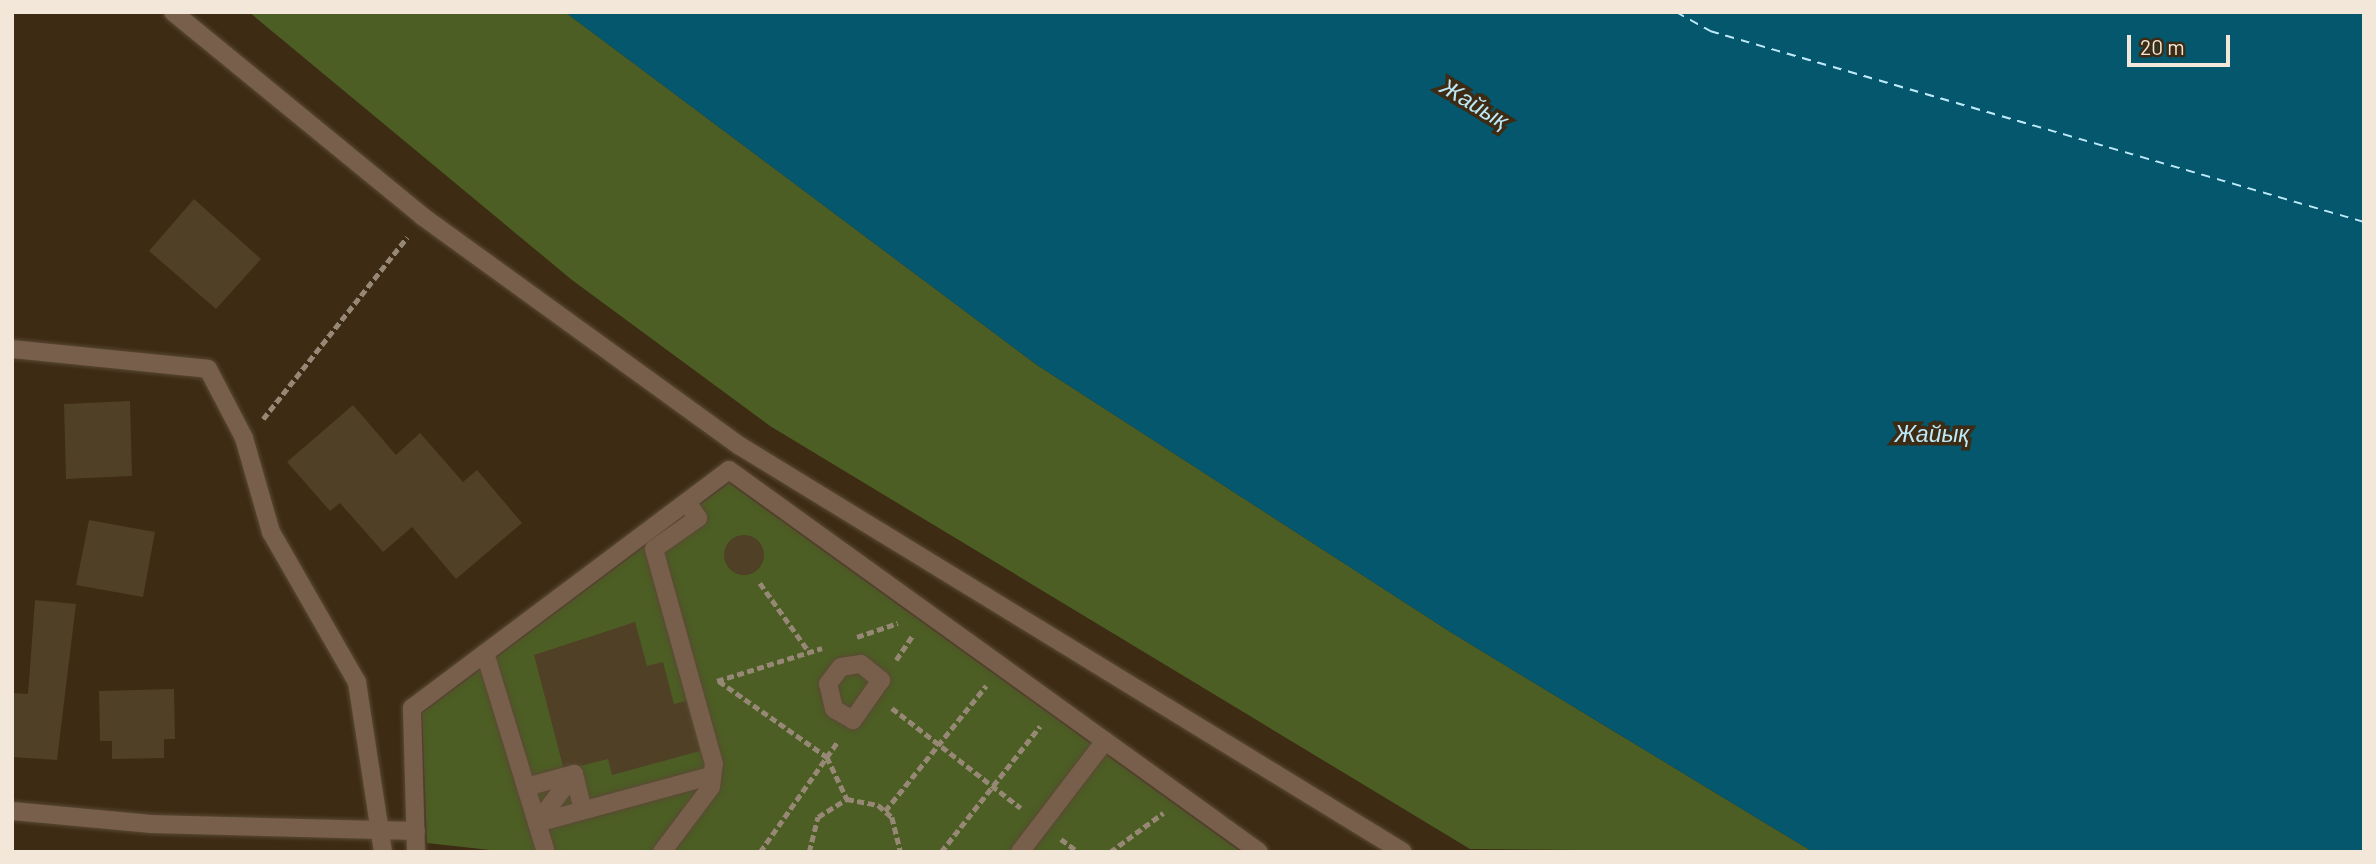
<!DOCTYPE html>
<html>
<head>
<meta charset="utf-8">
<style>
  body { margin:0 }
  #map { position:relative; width:2376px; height:864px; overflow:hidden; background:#3d2b14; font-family:Barlow,sans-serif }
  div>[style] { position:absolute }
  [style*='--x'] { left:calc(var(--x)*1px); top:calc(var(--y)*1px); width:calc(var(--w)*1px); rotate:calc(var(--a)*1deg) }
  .green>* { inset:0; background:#4c5e24 }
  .water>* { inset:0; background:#04576c }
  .ferry>* { height:2px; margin-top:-1px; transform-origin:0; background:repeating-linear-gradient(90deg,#bde9f9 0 9px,transparent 0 16px) }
  .building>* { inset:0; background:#504026 }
  .round { border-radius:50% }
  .path>* { height:4.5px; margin-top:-2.25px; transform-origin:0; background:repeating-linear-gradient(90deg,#978876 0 7px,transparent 0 10.5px) }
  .roads { filter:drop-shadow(0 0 2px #5a4934) drop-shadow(0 0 2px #5a4934) }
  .minor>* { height:18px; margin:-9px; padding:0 9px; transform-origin:9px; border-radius:9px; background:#775f4c }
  span { translate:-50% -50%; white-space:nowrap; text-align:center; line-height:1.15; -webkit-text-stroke:7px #3d2b14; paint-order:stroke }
  .water-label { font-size:23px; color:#bde9f9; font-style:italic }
  .frame { position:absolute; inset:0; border:14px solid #f3e7d9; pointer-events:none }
  .scale { position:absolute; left:2127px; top:35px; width:103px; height:32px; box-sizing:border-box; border:4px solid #f3e7d9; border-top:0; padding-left:9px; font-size:21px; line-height:24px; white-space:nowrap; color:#f3e7d9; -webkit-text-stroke:5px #3d2b14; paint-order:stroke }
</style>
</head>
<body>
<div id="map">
  <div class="green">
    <i style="clip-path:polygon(249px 12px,565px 12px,1037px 365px,1452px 633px,1813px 852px,1470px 849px,770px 426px,572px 280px)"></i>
    <i style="clip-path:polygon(729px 483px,1241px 852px,508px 852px,427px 843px,422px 713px)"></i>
  </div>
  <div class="water">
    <i style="clip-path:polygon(565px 12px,2364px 12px,2364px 852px,1813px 852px,1452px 633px,1037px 365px)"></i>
  </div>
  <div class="ferry">
    <i style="--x:1676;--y:12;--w:39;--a:29"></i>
    <i style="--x:1710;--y:31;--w:681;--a:16.28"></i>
  </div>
  <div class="building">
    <i style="clip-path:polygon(194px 199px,261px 259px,216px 309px,149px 251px)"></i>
    <i style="clip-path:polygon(130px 401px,132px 476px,66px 479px,64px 404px)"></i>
    <i style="clip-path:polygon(353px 405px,396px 455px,420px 433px,463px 482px,477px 470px,522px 523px,456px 579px,412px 527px,383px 552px,340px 503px,330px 511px,287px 462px)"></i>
    <i style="clip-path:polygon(89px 520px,155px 532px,143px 597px,76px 585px)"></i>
    <i class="round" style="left:724px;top:535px;width:40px;height:40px"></i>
    <i style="clip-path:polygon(35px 600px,76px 604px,57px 760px,12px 757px,12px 693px,28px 694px)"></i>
    <i style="clip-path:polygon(635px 622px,647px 666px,663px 662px,674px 704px,686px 701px,700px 751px,612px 775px,608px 759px,564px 770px,534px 655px)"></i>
    <i style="clip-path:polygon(174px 689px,175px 739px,164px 739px,164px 758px,112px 759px,112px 741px,100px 741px,99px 691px)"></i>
  </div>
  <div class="path">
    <i style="--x:263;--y:419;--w:232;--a:-51.6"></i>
    <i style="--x:760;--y:583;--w:86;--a:54.5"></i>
    <i style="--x:857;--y:637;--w:43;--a:-18.9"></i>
    <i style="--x:896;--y:660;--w:30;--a:-56"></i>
    <i style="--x:717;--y:681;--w:110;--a:-17.4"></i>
    <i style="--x:719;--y:681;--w:132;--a:35.1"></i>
    <i style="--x:827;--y:757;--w:47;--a:64.5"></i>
    <i style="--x:892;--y:708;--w:163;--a:37.8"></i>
    <i style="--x:885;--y:811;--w:161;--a:-51.1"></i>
    <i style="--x:1061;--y:839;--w:21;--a:37"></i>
    <i style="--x:760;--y:852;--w:136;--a:-54.9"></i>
    <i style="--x:809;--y:852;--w:36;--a:-76"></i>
    <i style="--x:818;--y:817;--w:34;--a:-32"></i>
    <i style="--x:847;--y:799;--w:32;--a:11"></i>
    <i style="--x:878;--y:805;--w:18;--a:41"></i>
    <i style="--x:892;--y:817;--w:36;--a:76"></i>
    <i style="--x:941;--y:852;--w:160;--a:-51.8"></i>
    <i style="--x:1110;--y:852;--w:66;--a:-36.3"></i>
  </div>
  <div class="roads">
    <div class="minor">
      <i style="--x:173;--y:12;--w:322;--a:39.3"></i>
      <i style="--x:422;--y:216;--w:392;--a:35.9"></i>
      <i style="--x:740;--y:446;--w:777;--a:31.48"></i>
      <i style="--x:12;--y:349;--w:197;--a:5.8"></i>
      <i style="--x:208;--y:369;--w:78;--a:62.4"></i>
      <i style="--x:244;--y:438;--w:98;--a:74"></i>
      <i style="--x:271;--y:532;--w:173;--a:60.2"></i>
      <i style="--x:357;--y:682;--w:172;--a:81.3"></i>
      <i style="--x:485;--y:653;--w:208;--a:73"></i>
      <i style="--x:861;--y:664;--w:26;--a:39"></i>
      <i style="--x:881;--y:680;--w:49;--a:125"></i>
      <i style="--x:853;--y:720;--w:22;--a:-150"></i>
      <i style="--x:834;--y:709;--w:26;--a:-103"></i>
      <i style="--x:828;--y:684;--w:21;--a:-53"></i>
      <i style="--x:841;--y:667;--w:20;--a:-9"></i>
      <i style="--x:526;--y:787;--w:50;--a:-15.2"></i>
      <i style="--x:574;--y:774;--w:37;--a:76"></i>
      <i style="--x:12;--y:811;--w:140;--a:5.3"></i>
      <i style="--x:151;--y:824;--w:265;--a:1.5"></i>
      <i style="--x:537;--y:823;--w:179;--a:-15.2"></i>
      <i style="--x:537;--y:823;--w:61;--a:-52.9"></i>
      <i style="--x:416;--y:852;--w:144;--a:-91.6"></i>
      <i style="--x:412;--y:708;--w:396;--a:-36.9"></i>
      <i style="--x:729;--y:470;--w:653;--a:35.78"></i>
      <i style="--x:662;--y:852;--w:81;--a:-53"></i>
      <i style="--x:711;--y:787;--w:23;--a:-83"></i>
      <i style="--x:714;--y:764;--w:223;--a:-105.6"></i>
      <i style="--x:654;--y:549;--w:54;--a:-35.2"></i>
      <i style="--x:698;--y:518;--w:19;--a:-125"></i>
      <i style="--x:1020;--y:852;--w:140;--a:-52.6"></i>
    </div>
  </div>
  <div class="water-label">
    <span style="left:1475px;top:103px;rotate:31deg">Жайық</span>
    <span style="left:1932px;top:433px">Жайық</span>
  </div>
  <div class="frame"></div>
  <div class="scale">20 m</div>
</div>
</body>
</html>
